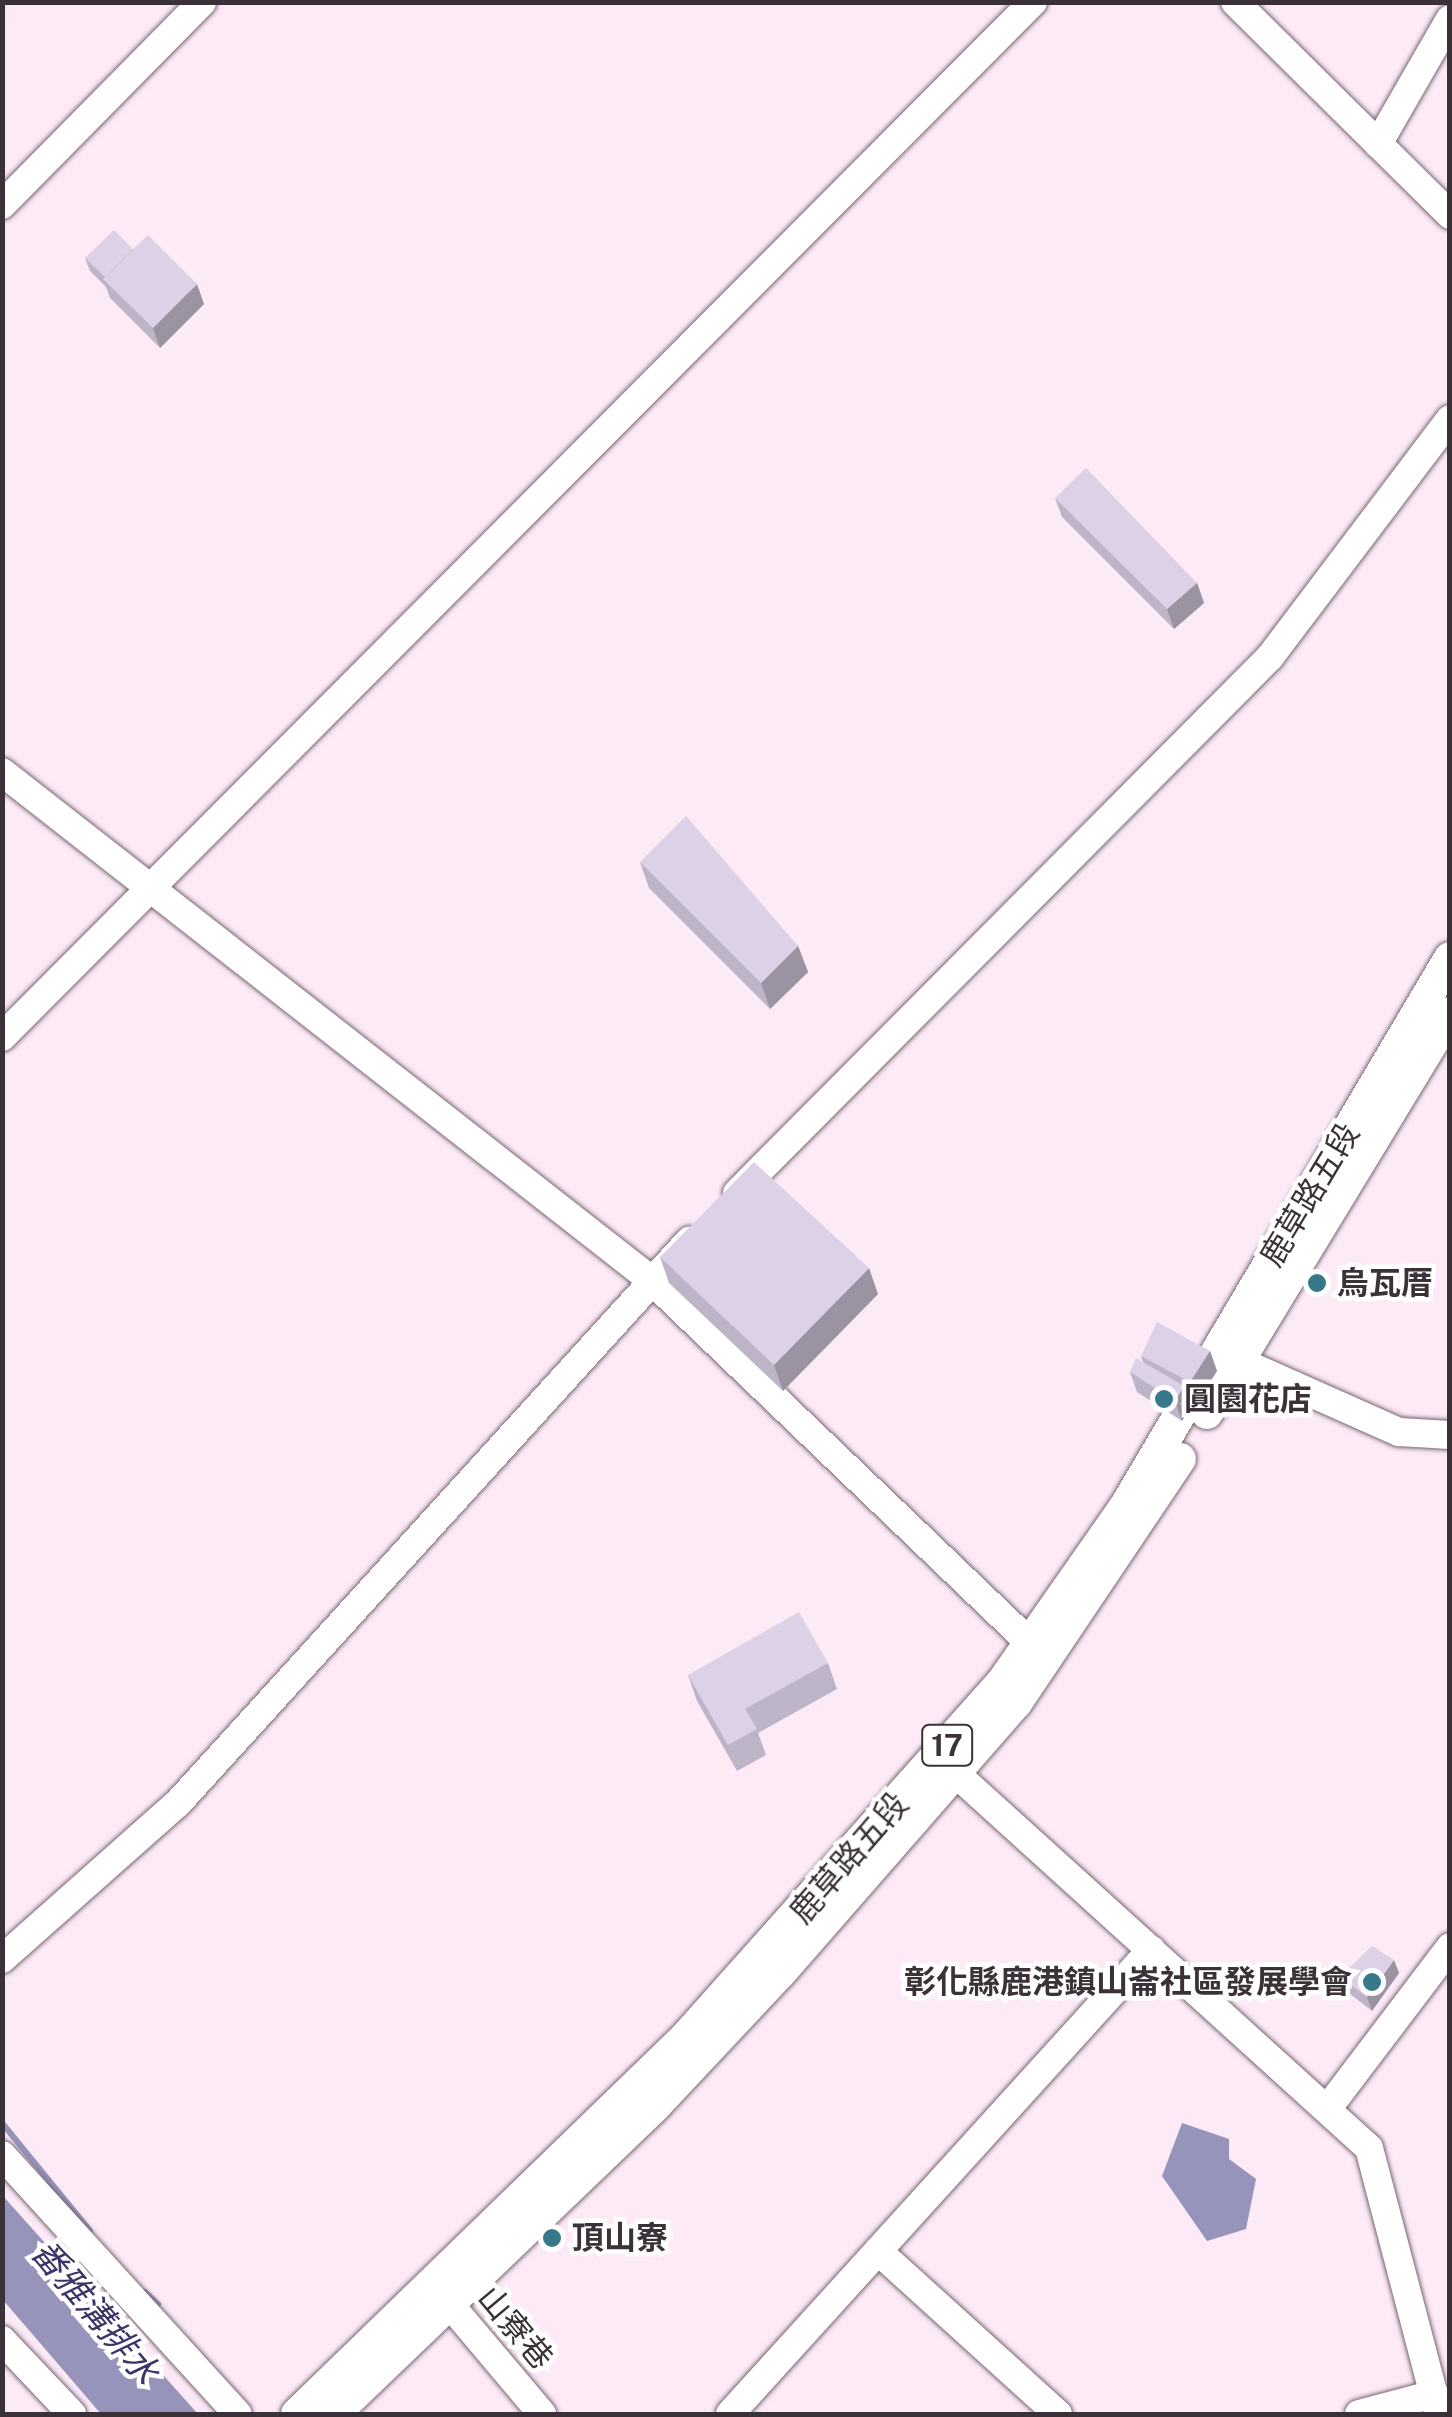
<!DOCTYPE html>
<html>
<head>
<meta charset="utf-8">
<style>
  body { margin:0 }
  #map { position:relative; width:1452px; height:2417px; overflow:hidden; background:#fceaf7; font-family:"Public Sans","Noto Sans TC",sans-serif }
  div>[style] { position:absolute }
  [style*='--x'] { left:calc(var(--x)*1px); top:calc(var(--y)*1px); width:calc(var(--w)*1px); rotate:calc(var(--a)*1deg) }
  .water>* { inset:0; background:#9694bb }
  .stream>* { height:6px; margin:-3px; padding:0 3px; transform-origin:3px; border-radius:3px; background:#9694bb }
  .roads { filter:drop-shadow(0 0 2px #796574) drop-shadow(0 0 2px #796574) }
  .minor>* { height:28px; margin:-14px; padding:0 14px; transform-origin:14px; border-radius:14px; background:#fff }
  .major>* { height:32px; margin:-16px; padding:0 16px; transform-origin:16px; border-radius:16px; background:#fff }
  .wall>* { inset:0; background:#beb4c7 }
  .shaded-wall>* { inset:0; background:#9b92a2 }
  .building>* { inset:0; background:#ddd1e7 }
  .dots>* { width:28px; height:28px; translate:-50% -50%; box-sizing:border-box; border:5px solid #fff; border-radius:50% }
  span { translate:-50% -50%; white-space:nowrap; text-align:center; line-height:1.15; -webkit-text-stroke:9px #fff; paint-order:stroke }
  .shield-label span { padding:2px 8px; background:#fff; border:2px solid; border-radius:8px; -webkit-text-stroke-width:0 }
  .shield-label { font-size:30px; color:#3b3239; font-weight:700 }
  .street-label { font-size:32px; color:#3b3239 }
  .poi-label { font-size:32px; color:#3b3239; font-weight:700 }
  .left { translate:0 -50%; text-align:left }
  .right { translate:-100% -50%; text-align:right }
  .water-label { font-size:35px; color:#3c3468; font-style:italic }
  .frame { position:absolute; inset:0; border:5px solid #3b3239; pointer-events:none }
</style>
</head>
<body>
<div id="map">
  <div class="water">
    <i style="clip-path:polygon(1182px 2123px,1229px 2139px,1229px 2159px,1256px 2179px,1246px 2229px,1207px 2241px,1162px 2176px)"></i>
    <i style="clip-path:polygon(2px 2196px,3px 2196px,198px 2414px,101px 2414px,3px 2300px)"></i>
  </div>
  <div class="stream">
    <i style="--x:2;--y:2123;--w:139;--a:50.8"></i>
    <i style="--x:145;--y:2292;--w:18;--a:43"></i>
  </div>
  <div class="roads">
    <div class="minor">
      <i style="--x:1235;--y:2;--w:303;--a:44.7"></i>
      <i style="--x:1378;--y:144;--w:144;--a:-60.1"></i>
      <i style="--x:2;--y:205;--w:285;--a:-45.4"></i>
      <i style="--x:2;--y:772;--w:823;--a:38.04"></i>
      <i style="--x:650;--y:1279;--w:529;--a:43.77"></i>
      <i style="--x:2;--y:1037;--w:1461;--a:-45.11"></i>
      <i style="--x:737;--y:1193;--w:756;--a:-45.16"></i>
      <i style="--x:1270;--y:657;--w:298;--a:-52.9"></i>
      <i style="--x:1219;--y:1352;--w:197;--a:24"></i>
      <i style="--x:1399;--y:1432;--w:51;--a:3.4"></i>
      <i style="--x:942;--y:1761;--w:576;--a:42.19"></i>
      <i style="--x:1369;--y:2148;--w:275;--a:75.3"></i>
      <i style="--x:2;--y:1959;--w:235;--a:-41.6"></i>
      <i style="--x:178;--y:1803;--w:760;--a:-47.72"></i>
      <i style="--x:1328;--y:2108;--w:202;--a:-52.8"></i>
      <i style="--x:2;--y:2155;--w:350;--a:47.7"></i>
      <i style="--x:878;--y:2251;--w:243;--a:42.2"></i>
      <i style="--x:436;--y:2288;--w:165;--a:49.9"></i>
      <i style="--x:2;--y:2340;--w:102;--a:46.6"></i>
      <i style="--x:730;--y:2414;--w:627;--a:-47.78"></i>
      <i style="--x:1359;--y:2414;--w:78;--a:-14.9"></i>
    </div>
    <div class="major">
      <i style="--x:1207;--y:1413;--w:468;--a:-58.7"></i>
      <i style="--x:297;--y:2414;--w:542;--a:-44.1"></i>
      <i style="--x:686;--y:2037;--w:473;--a:-48.3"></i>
      <i style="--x:1001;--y:1684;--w:216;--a:-55"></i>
      <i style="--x:1125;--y:1507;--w:638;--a:-59.38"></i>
      <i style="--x:334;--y:2414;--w:445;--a:-43.8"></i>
      <i style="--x:655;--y:2106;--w:184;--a:-46.8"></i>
      <i style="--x:781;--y:1972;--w:357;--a:-48.9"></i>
      <i style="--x:1016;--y:1703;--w:294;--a:-56.1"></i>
    </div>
  </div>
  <div class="wall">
    <i style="clip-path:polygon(133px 249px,204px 304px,160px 348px,110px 298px,106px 287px,90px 271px,85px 258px)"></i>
    <i style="clip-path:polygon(1055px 498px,1197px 583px,1204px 603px,1174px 629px,1062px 517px)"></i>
    <i style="clip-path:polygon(640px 862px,798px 946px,808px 972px,770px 1009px,649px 888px)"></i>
    <i style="clip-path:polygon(660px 1257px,878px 1294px,783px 1391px,669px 1283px)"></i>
    <i style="clip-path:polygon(1210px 1351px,1217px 1371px,1197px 1402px,1188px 1397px,1191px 1406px,1182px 1421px,1137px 1392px,1130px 1372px,1143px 1362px,1141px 1356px)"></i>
    <i style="clip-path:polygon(828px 1663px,837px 1689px,758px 1733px,766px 1755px,737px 1771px,697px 1701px,688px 1675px)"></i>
    <i style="clip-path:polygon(1399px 1973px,1372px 2011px,1345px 1990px,1340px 1977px)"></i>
  </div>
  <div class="shaded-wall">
    <i style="clip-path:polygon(197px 284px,204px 304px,160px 348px,153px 328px)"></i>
    <i style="clip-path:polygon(1197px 583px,1204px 603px,1174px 629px,1167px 609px)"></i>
    <i style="clip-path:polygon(798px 946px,808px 972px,770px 1009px,761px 983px)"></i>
    <i style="clip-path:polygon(869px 1268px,878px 1294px,783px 1391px,774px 1365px)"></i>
    <i style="clip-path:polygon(1210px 1351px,1217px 1371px,1197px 1402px,1190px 1382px)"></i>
    <i style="clip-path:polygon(1184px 1386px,1191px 1406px,1182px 1421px,1175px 1401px)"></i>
    <i style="clip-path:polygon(1394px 1960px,1399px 1973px,1372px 2011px,1367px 1997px)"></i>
  </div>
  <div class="building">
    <i style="clip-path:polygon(114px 230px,133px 249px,105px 277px,85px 258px)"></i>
    <i style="clip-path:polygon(148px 235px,197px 284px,153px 328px,103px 279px)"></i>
    <i style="clip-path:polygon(1086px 468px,1197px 583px,1167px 609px,1055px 498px)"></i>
    <i style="clip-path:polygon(686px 816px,798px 946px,761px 983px,640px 862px)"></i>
    <i style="clip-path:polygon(754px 1162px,869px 1268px,774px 1365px,660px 1257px)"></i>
    <i style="clip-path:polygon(1157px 1322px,1210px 1351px,1190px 1382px,1141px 1356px)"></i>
    <i style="clip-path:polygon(1136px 1358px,1184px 1386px,1175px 1401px,1130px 1372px)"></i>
    <i style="clip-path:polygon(799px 1612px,828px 1663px,745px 1709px,757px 1729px,728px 1745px,688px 1675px)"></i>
    <i style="clip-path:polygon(1372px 1946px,1394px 1960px,1367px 1997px,1340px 1977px)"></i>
  </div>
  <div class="dots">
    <i style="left:1317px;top:1283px;background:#37798a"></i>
    <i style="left:1164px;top:1399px;background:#37798a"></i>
    <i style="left:1372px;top:1982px;background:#37798a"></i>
    <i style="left:552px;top:2238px;background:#37798a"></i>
  </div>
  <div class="shield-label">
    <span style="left:947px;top:1745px">17</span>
  </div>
  <div class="street-label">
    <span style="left:1310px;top:1195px;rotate:-59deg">鹿草路五段</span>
    <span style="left:849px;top:1858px;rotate:-49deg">鹿草路五段</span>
    <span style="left:515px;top:2328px;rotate:50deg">山寮巷</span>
  </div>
  <div class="poi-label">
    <span class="left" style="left:1337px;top:1283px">烏瓦厝</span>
    <span class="left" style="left:1184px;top:1399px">圓園花店</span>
    <span class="right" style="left:1352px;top:1982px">彰化縣鹿港鎮山崙社區發展學會</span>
    <span class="left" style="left:572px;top:2238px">頂山寮</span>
  </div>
  <div class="water-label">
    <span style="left:95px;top:2312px;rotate:50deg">番雅溝排水</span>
  </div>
  <div class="frame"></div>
</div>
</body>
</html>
